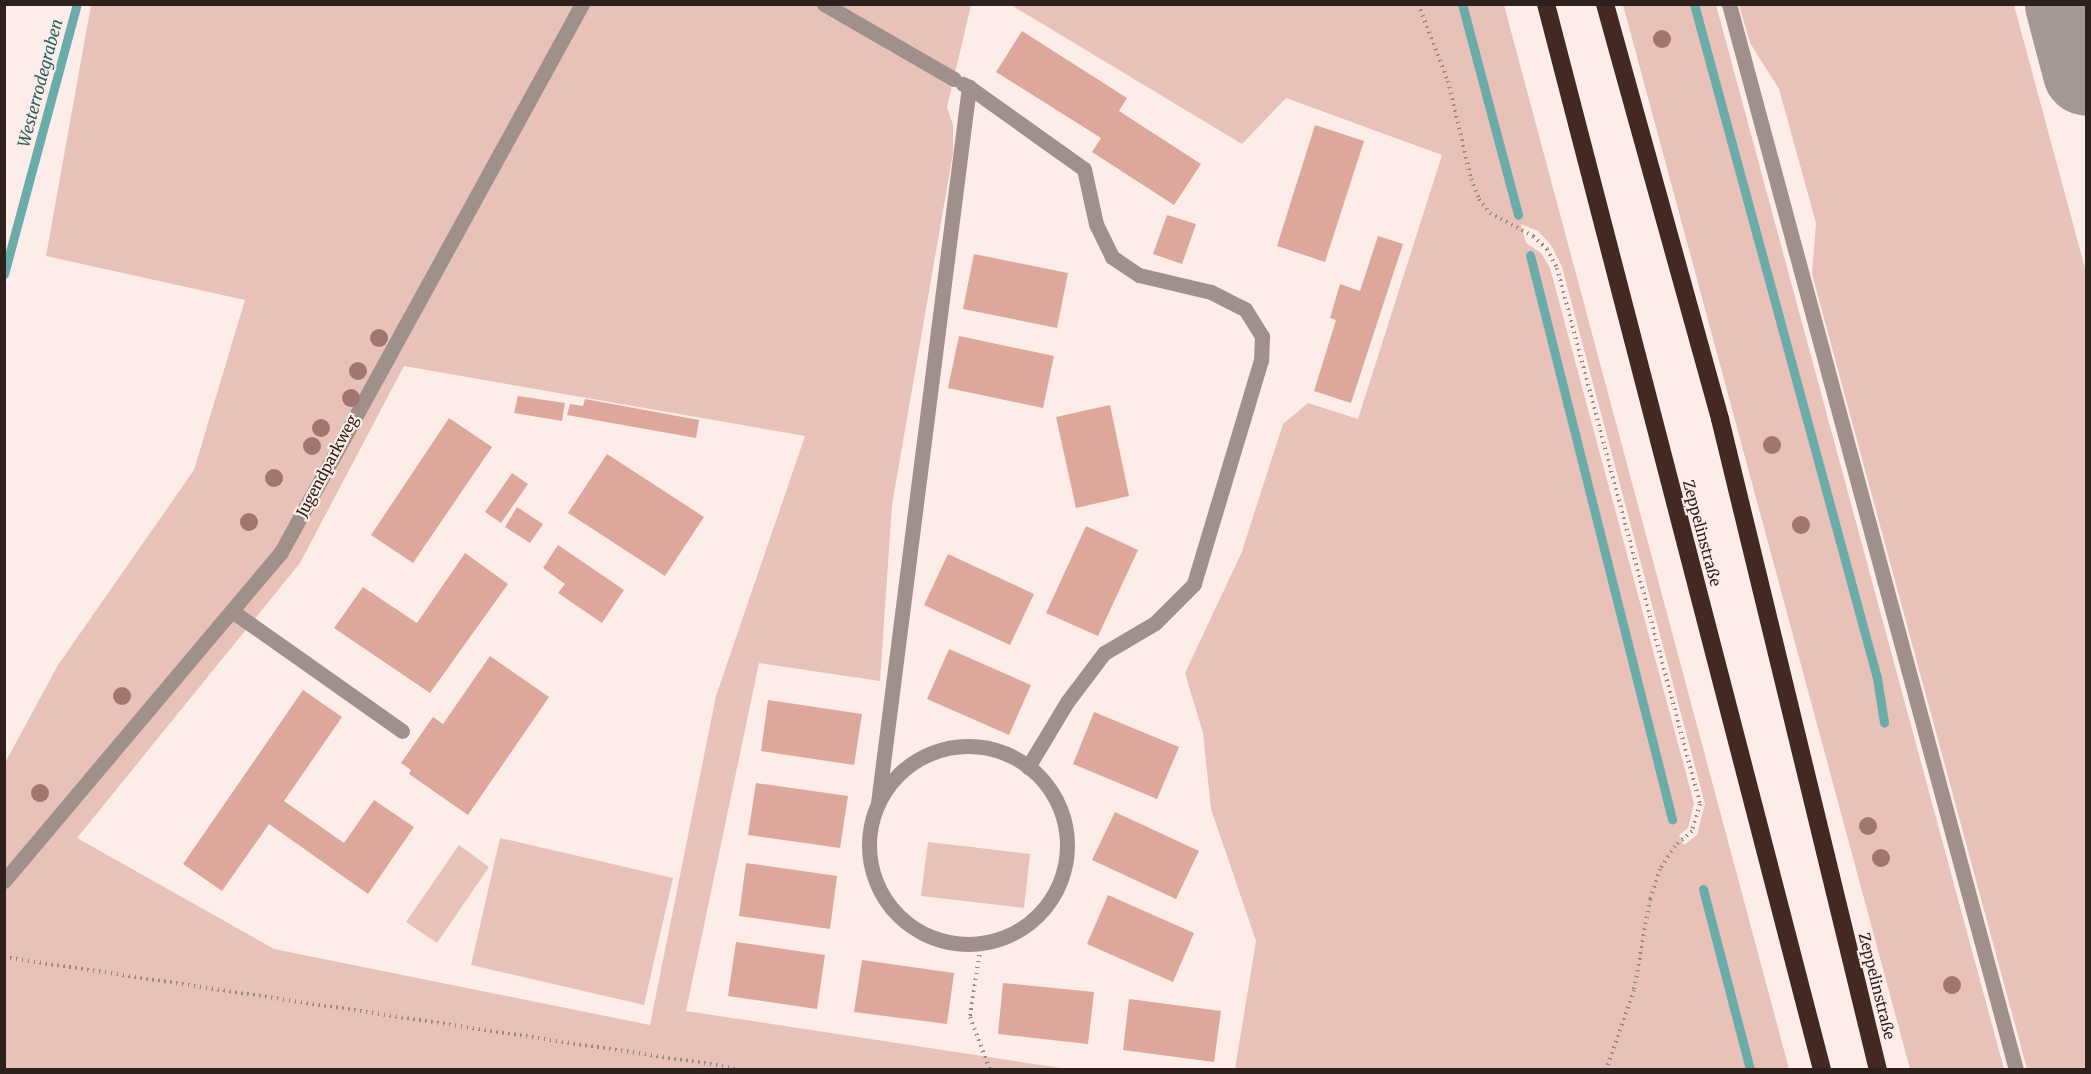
<!DOCTYPE html>
<html>
<head>
<meta charset="utf-8">
<style>
  body { margin:0 }
  #map { position:relative; width:2091px; height:1074px; overflow:hidden; background:#fcede9; font-family:Merriweather,serif }
  div>[style] { position:absolute }
  [style*='--x'] { left:calc(var(--x)*1px); top:calc(var(--y)*1px); width:calc(var(--w)*1px); rotate:calc(var(--a)*1deg) }
  .green>* { inset:0; background:#e8c1b9 }
  .stream>* { height:9px; margin:-4.5px; padding:0 4.5px; transform-origin:4.5px; border-radius:4.5px; background:#69aca9 }
  .taxiway>* { height:87px; margin:-43.5px; padding:0 43.5px; transform-origin:43.5px; border-radius:43.5px; background:#a69894 }
  .building>* { inset:0; background:#dea79c }
  .path>* { height:4px; margin-top:-2px; transform-origin:0; background:repeating-linear-gradient(90deg,#978985 0 1.5px,transparent 0 6px) }
  .lane>* { height:15px; margin:-7.5px; padding:0 7.5px; transform-origin:7.5px; border-radius:7.5px; background:#a0908c }
  .lane>.ring { margin:-7.5px; padding:0; box-sizing:content-box; background:none; border:15px solid #a0908c; border-radius:50% }
  .street>* { height:15px; margin:-7.5px; padding:0 7.5px; transform-origin:7.5px; border-radius:7.5px; background:#a0908c }
  .highway>* { height:18px; margin:-9px; padding:0 9px; transform-origin:9px; border-radius:9px; background:#442822 }
  .trees>* { width:18px; height:18px; margin:-9px; border-radius:50%; background:#a1766f }
  span { translate:-50% -50%; white-space:nowrap; text-align:center; line-height:1.15; -webkit-text-stroke:4.5px #fcede9; paint-order:stroke }
  .street-label { font-size:15px; color:#2d201d }
  .water-label { font-size:16px; color:#27605e; font-style:italic }
  .frame { position:absolute; inset:0; border:6px solid #2d201d; pointer-events:none }
</style>
</head>
<body>
<div id="map">
  <div class="green">
    <i style="clip-path:polygon(evenodd,91px 5px,971px 5px,947px 107px,953px 125px,953px 153px,892px 505px,880px 681px,759px 663px,686px 1011px,1067px 1069px,5px 1070px,5px 763px,58px 665px,194px 470px,245px 300px,46px 256px,91px 5px,404px 366px,805px 436px,716px 696px,650px 1025px,274px 949px,77px 838px,300px 563px,404px 366px)"></i>
    <i style="clip-path:polygon(evenodd,1011px 5px,1504px 5px,1789px 1069px,1235px 1069px,1256px 941px,1211px 809px,1203px 733px,1185px 673px,1241px 554px,1283px 424px,1308px 403px,1358px 419px,1442px 155px,1286px 98px,1242px 144px,1011px 5px,1521px 224px,1538px 231px,1551px 245px,1562px 267px,1705px 804px,1697px 835px,1684px 845px,1679px 835px,1688px 828px,1694px 803px,1550px 268px,1541px 253px,1526px 243px,1521px 224px)"></i>
    <i style="clip-path:polygon(1623px 5px,1716px 5px,2004px 1069px,1910px 1069px)"></i>
    <i style="clip-path:polygon(1739px 5px,2014px 5px,2086px 272px,2086px 1069px,2027px 1069px,1812px 274px,1816px 223px,1779px 89px,1750px 43px)"></i>
    <i style="clip-path:polygon(500px 838px,673px 878px,644px 1005px,471px 965px)"></i>
    <i style="clip-path:polygon(928px 842px,1030px 854px,1024px 908px,921px 896px)"></i>
    <i style="clip-path:polygon(459px 845px,489px 867px,437px 943px,406px 922px)"></i>
  </div>
  <div class="stream">
    <i style="--x:1462;--y:4;--w:218;--a:75.1"></i>
    <i style="--x:1694;--y:4;--w:698;--a:74.81"></i>
    <i style="--x:1877;--y:678;--w:45;--a:81"></i>
    <i style="--x:1530;--y:255;--w:582;--a:75.87"></i>
    <i style="--x:4;--y:274;--w:280;--a:-74.9"></i>
    <i style="--x:1703;--y:889;--w:187;--a:75.4"></i>
  </div>
  <div class="taxiway">
    <i style="--x:2068;--y:4;--w:70;--a:75.2"></i>
  </div>
  <div class="building">
    <i style="clip-path:polygon(1022px 31px,1127px 98px,1119px 111px,1201px 164px,1174px 205px,1092px 152px,1101px 138px,996px 72px)"></i>
    <i style="clip-path:polygon(1315px 125px,1364px 141px,1325px 262px,1277px 246px)"></i>
    <i style="clip-path:polygon(1167px 215px,1196px 224px,1182px 264px,1153px 254px)"></i>
    <i style="clip-path:polygon(1378px 236px,1403px 244px,1351px 403px,1314px 391px,1336px 320px,1330px 318px,1340px 284px,1360px 291px)"></i>
    <i style="clip-path:polygon(974px 254px,1068px 273px,1057px 328px,963px 309px)"></i>
    <i style="clip-path:polygon(959px 336px,1054px 356px,1043px 408px,948px 388px)"></i>
    <i style="clip-path:polygon(518px 396px,565px 403px,562px 421px,514px 413px)"></i>
    <i style="clip-path:polygon(585px 399px,699px 420px,696px 438px,567px 415px,570px 404px,583px 406px)"></i>
    <i style="clip-path:polygon(1110px 405px,1129px 496px,1076px 508px,1056px 417px)"></i>
    <i style="clip-path:polygon(449px 418px,492px 447px,413px 563px,371px 535px)"></i>
    <i style="clip-path:polygon(607px 454px,704px 517px,665px 576px,568px 513px)"></i>
    <i style="clip-path:polygon(512px 473px,528px 484px,501px 523px,485px 512px)"></i>
    <i style="clip-path:polygon(517px 507px,543px 524px,530px 543px,505px 527px)"></i>
    <i style="clip-path:polygon(1086px 526px,1138px 550px,1098px 636px,1046px 613px)"></i>
    <i style="clip-path:polygon(558px 545px,624px 590px,602px 623px,558px 593px,565px 584px,543px 568px)"></i>
    <i style="clip-path:polygon(465px 553px,508px 584px,430px 693px,334px 628px,363px 587px,417px 623px)"></i>
    <i style="clip-path:polygon(948px 554px,1034px 594px,1010px 645px,924px 605px)"></i>
    <i style="clip-path:polygon(949px 649px,1031px 685px,1009px 735px,927px 699px)"></i>
    <i style="clip-path:polygon(490px 656px,549px 697px,468px 815px,409px 774px,411px 770px,401px 763px,433px 717px,443px 724px)"></i>
    <i style="clip-path:polygon(303px 690px,342px 717px,284px 801px,344px 843px,374px 800px,414px 827px,368px 894px,269px 824px,222px 891px,183px 864px)"></i>
    <i style="clip-path:polygon(768px 700px,862px 714px,854px 765px,761px 751px)"></i>
    <i style="clip-path:polygon(1094px 712px,1179px 747px,1157px 799px,1073px 764px)"></i>
    <i style="clip-path:polygon(756px 783px,848px 796px,840px 848px,748px 835px)"></i>
    <i style="clip-path:polygon(1115px 812px,1199px 851px,1176px 899px,1092px 860px)"></i>
    <i style="clip-path:polygon(746px 863px,837px 876px,830px 929px,739px 916px)"></i>
    <i style="clip-path:polygon(1108px 895px,1194px 933px,1173px 982px,1087px 944px)"></i>
    <i style="clip-path:polygon(736px 942px,825px 955px,817px 1009px,728px 996px)"></i>
    <i style="clip-path:polygon(862px 960px,954px 973px,947px 1024px,854px 1012px)"></i>
    <i style="clip-path:polygon(1003px 983px,1094px 992px,1088px 1044px,998px 1034px)"></i>
    <i style="clip-path:polygon(1129px 999px,1221px 1011px,1214px 1062px,1123px 1050px)"></i>
  </div>
  <div class="path">
    <i style="--x:1418;--y:4;--w:83;--a:68.7"></i>
    <i style="--x:1448;--y:81;--w:101;--a:76.8"></i>
    <i style="--x:1471;--y:179;--w:22;--a:68"></i>
    <i style="--x:1479;--y:199;--w:18;--a:52"></i>
    <i style="--x:1490;--y:213;--w:49;--a:28.1"></i>
    <i style="--x:1533;--y:236;--w:19;--a:43"></i>
    <i style="--x:1547;--y:249;--w:21;--a:62"></i>
    <i style="--x:1557;--y:268;--w:555;--a:75.06"></i>
    <i style="--x:1700;--y:804;--w:28;--a:107"></i>
    <i style="--x:1692;--y:831;--w:23;--a:139"></i>
    <i style="--x:1675;--y:846;--w:27;--a:123"></i>
    <i style="--x:1660;--y:869;--w:32;--a:108"></i>
    <i style="--x:1650;--y:899;--w:92;--a:100"></i>
    <i style="--x:1634;--y:990;--w:85;--a:109.3"></i>
    <i style="--x:981;--y:943;--w:75;--a:98.5"></i>
    <i style="--x:970;--y:1017;--w:57;--a:69.3"></i>
    <i style="--x:4;--y:957;--w:714;--a:8.62"></i>
    <i style="--x:710;--y:1070;--w:6;--a:-90"></i>
    <i style="--x:710;--y:1064;--w:33;--a:11"></i>
  </div>
  <div class="lane">
    <i style="--x:1729;--y:4;--w:1104;--a:74.93"></i>
    <i style="--x:969;--y:87;--w:141;--a:35.5"></i>
    <i style="--x:1084;--y:169;--w:56;--a:77.7"></i>
    <i style="--x:1096;--y:224;--w:37;--a:64"></i>
    <i style="--x:1112;--y:257;--w:32;--a:34"></i>
    <i style="--x:1139;--y:275;--w:74;--a:13.3"></i>
    <i style="--x:1211;--y:292;--w:38;--a:27"></i>
    <i style="--x:1245;--y:309;--w:32;--a:58"></i>
    <i style="--x:1262;--y:336;--w:24;--a:92"></i>
    <i style="--x:1261;--y:360;--w:234;--a:106.7"></i>
    <i style="--x:1194;--y:584;--w:55;--a:135"></i>
    <i style="--x:1155;--y:623;--w:59;--a:149.5"></i>
    <i style="--x:1104;--y:653;--w:61;--a:127.1"></i>
    <i style="--x:1067;--y:702;--w:76;--a:121"></i>
    <i style="--x:232;--y:611;--w:208;--a:35.2"></i>
    <i class="ring" style="left:869px;top:746px;width:183px;height:183px"></i>
    <i style="--x:878;--y:803;--w:722;--a:-82.76"></i>
    <i style="--x:969;--y:87;--w:7;--a:-153"></i>
  </div>
  <div class="street">
    <i style="--x:824;--y:4;--w:150;--a:30"></i>
    <i style="--x:4;--y:881;--w:430;--a:-49.9"></i>
    <i style="--x:281;--y:552;--w:625;--a:-61.22"></i>
  </div>
  <div class="highway">
    <i style="--x:1546;--y:4;--w:1101;--a:75.48"></i>
    <i style="--x:1605;--y:4;--w:431;--a:74.5"></i>
    <i style="--x:1720;--y:419;--w:670;--a:76.36"></i>
  </div>
  <div class="trees">
    <i style="left:1662px;top:39px"></i>
    <i style="left:379px;top:338px"></i>
    <i style="left:358px;top:371px"></i>
    <i style="left:351px;top:398px"></i>
    <i style="left:321px;top:428px"></i>
    <i style="left:1772px;top:445px"></i>
    <i style="left:312px;top:446px"></i>
    <i style="left:274px;top:478px"></i>
    <i style="left:249px;top:522px"></i>
    <i style="left:1801px;top:525px"></i>
    <i style="left:122px;top:696px"></i>
    <i style="left:40px;top:793px"></i>
    <i style="left:1868px;top:826px"></i>
    <i style="left:1881px;top:858px"></i>
    <i style="left:1952px;top:985px"></i>
  </div>
  <div class="street-label">
    <span style="left:327px;top:466px;rotate:-62deg">Jugendparkweg</span>
    <span style="left:1702px;top:533px;rotate:75deg">Zeppelinstraße</span>
    <span style="left:1877px;top:986px;rotate:76deg">Zeppelinstraße</span>
  </div>
  <div class="water-label">
    <span style="left:40px;top:83px;rotate:-75deg">Westerrodegraben</span>
  </div>
  <div class="frame"></div>
</div>
</body>
</html>
